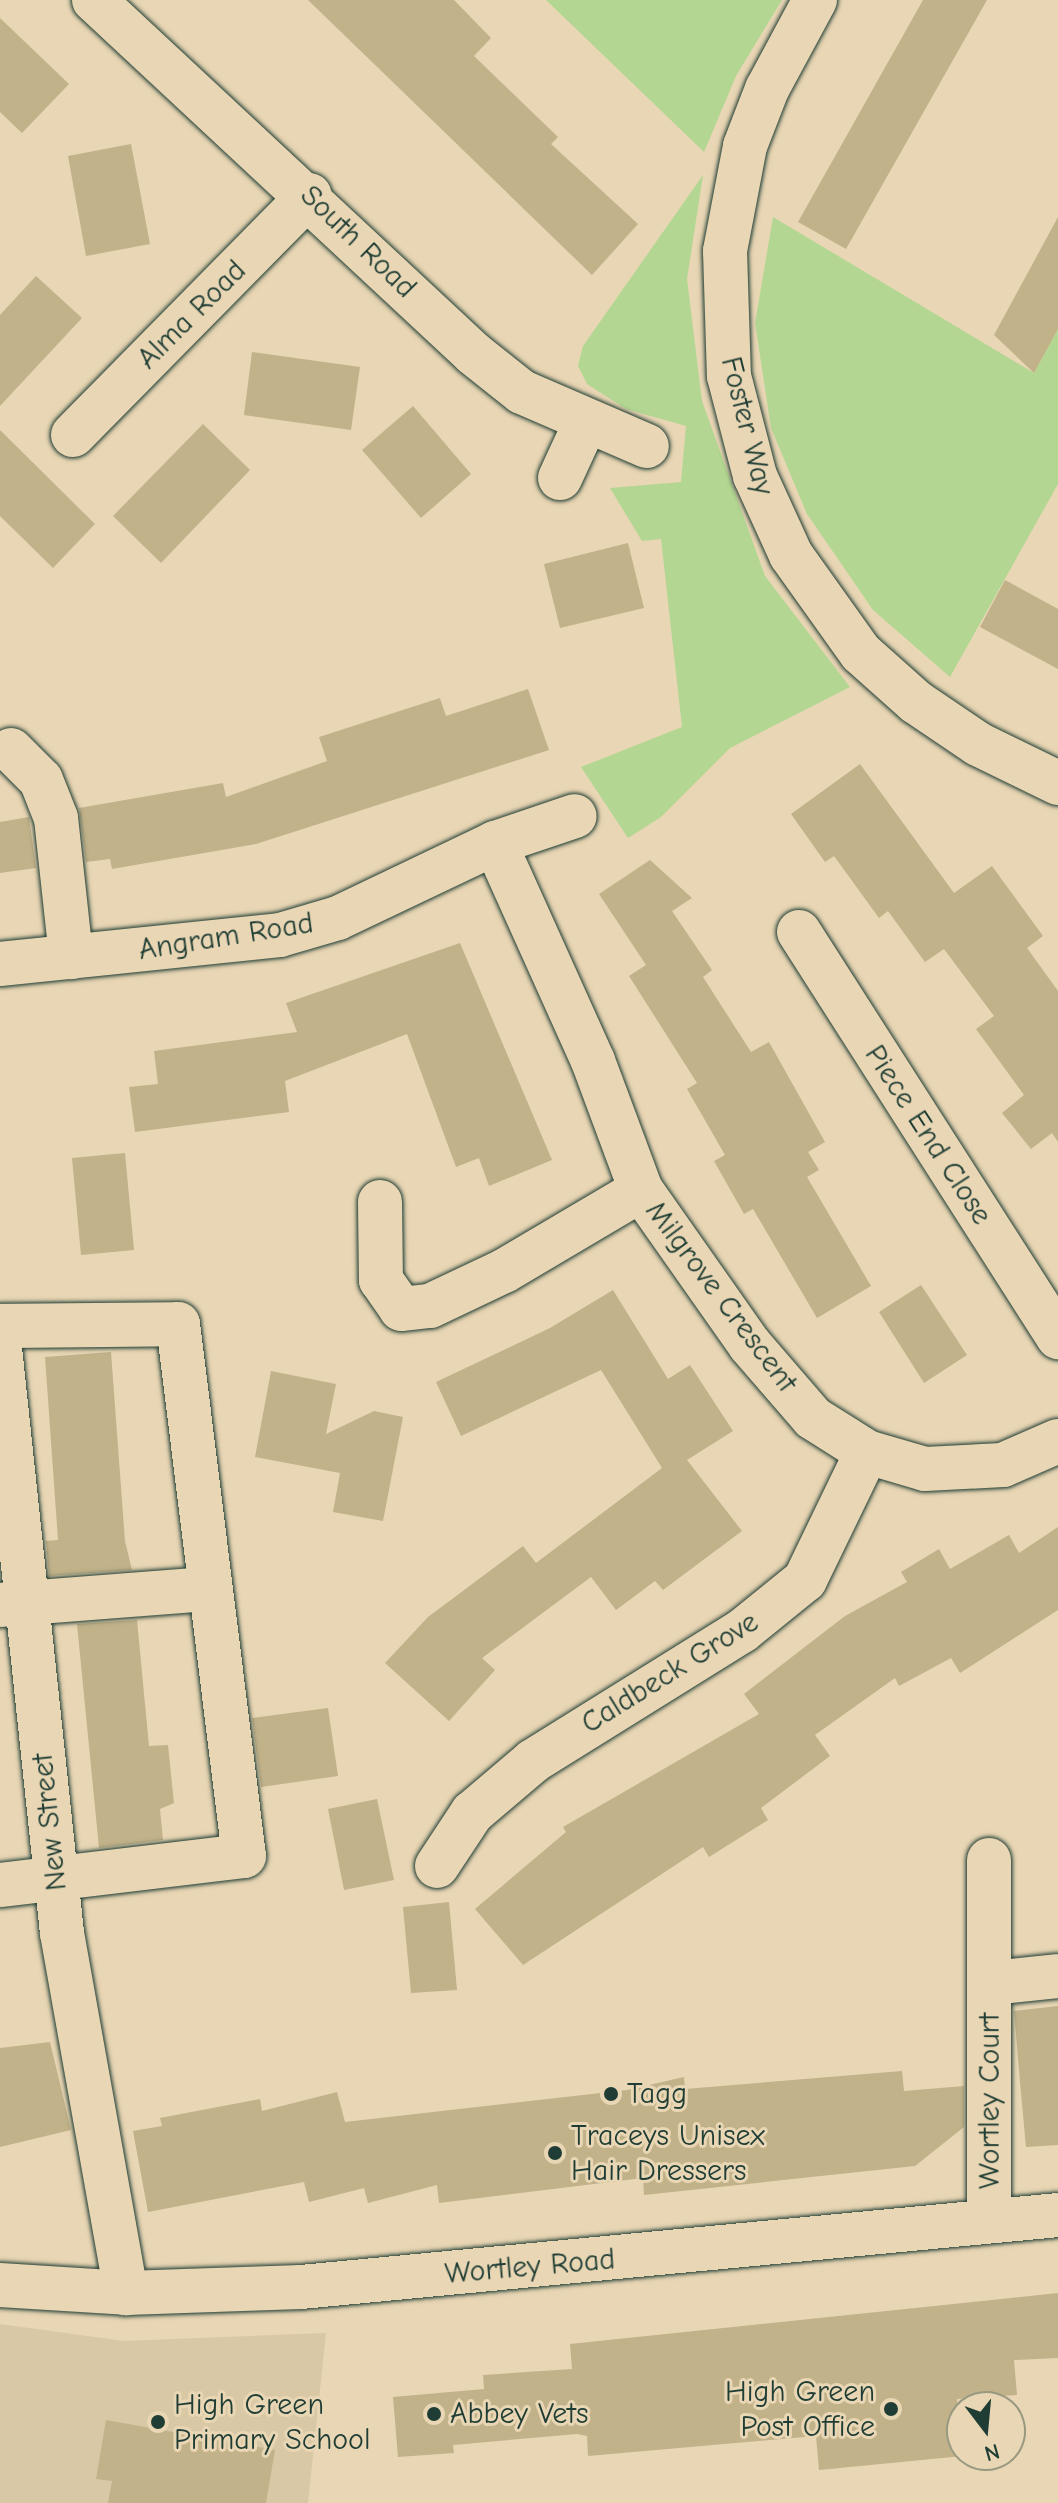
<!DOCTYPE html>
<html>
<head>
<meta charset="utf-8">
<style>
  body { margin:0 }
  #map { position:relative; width:1058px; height:2503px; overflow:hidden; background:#e9d6b4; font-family:"Comic Neue",sans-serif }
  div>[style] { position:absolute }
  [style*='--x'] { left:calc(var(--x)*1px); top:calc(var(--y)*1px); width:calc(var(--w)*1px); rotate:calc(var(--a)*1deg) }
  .built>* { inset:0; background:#d9c8a5 }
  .green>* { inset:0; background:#b3d792 }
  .building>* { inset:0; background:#c1b28a }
  .roads { filter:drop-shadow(0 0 2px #1f3d34) drop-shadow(0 0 2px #1f3d34) }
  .minor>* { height:44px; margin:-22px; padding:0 22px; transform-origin:22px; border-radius:22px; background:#e9d6b4 }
  .dots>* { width:22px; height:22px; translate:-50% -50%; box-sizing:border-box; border:4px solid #e9d6b4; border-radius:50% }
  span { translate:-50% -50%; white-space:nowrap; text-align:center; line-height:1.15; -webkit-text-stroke:6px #e9d6b4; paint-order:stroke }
  .street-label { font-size:30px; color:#1f3d34 }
  .poi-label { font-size:30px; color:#1f3d34 }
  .left { translate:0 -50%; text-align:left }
  .right { translate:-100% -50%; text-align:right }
  .north { position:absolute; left:946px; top:2391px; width:80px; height:80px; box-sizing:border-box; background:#e9d6b4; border:2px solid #989981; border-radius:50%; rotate:164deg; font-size:22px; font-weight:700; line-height:32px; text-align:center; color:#1f3d34 }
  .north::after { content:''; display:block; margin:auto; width:28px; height:36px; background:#1f3d34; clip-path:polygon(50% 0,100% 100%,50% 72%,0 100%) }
</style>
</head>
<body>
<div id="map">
  <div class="built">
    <i style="clip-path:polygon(0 2324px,124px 2341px,326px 2333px,308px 2503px,0 2503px)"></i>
  </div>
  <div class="green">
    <i style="clip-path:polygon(546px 0,782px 0,736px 76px,704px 152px)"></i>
    <i style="clip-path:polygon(703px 175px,687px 279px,702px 401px,765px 576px,850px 687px,730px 748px,661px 817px,628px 838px,581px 767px,682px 727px,661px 539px,642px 541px,610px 488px,681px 482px,686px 426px,626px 409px,587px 384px,578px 366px,583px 346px)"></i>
    <i style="clip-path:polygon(773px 217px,1034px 373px,1058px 329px,1058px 484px,950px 677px,873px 610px,807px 514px,771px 428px,755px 323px)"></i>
  </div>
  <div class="building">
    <i style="clip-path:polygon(308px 0,454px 0,491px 38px,474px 56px,558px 137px,551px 144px,638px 224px,592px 275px)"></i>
    <i style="clip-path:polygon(923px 0,987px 0,846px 249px,798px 222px)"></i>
    <i style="clip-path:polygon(0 18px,69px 84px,22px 133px,0 112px)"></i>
    <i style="clip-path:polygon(131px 144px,150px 244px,86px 256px,68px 156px)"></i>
    <i style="clip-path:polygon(1058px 217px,1058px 329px,1034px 373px,994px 335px)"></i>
    <i style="clip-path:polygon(36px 276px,82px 318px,0 406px,0 315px)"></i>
    <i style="clip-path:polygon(252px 352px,360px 367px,351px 430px,244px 415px)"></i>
    <i style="clip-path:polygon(413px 406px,471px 474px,421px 518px,362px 450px)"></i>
    <i style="clip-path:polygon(203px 424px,250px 470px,161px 563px,113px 516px)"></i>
    <i style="clip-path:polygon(0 430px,95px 524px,53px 568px,0 516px)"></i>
    <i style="clip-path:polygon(628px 543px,644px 608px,560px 628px,544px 564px)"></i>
    <i style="clip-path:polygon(1005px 580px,1058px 609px,1058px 669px,980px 627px)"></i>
    <i style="clip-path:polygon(528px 689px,549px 750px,256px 844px,112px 869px,110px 859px,86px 862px,79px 808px,223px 783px,226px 797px,327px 761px,319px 737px,440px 698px,446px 716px)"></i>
    <i style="clip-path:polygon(860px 764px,954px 893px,992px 866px,1043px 936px,1027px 948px,1058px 991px,1058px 1142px,1052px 1133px,1031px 1149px,1002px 1113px,1024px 1095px,976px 1029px,994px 1016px,944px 949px,925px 962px,888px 911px,879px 918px,834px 856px,825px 862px,791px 814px)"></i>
    <i style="clip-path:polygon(29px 817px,36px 868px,0 873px,0 822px)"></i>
    <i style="clip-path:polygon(650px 860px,692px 898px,672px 911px,712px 970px,703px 977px,751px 1052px,769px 1042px,825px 1142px,808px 1152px,819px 1170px,807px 1177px,871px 1286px,817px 1318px,753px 1209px,744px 1214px,714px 1161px,725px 1155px,687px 1089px,697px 1083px,629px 976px,646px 965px,599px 894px)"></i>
    <i style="clip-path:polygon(460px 943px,552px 1160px,489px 1186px,479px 1158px,456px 1167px,407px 1034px,285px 1081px,289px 1112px,135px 1132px,129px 1087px,158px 1084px,154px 1051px,297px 1032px,286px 1003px)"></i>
    <i style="clip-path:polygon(125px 1153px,134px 1250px,81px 1255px,72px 1158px)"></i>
    <i style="clip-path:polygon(921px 1285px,967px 1355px,924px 1383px,879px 1312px)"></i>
    <i style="clip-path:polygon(613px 1290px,668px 1379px,690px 1365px,733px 1431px,687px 1460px,742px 1531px,663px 1590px,655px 1581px,616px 1610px,591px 1577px,482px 1658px,495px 1670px,449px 1721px,385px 1663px,428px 1617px,523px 1546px,536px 1563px,662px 1468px,601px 1370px,461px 1436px,436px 1382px,550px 1328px)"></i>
    <i style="clip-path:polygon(111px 1352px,125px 1541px,132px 1570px,49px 1576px,46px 1541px,58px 1540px,45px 1357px)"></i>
    <i style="clip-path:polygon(271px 1371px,336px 1384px,326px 1434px,374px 1411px,403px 1417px,383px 1521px,333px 1512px,340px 1473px,255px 1457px)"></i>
    <i style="clip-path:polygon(1058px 1527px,1058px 1610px,960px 1673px,951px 1658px,899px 1686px,895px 1678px,815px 1735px,830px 1756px,761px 1808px,768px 1820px,709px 1857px,703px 1847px,523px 1965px,475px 1909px,566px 1832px,563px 1827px,759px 1714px,744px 1694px,845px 1616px,907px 1582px,901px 1572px,939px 1549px,950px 1569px,1009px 1535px,1019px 1553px)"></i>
    <i style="clip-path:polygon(137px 1620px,149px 1746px,168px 1745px,174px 1803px,160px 1809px,163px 1840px,99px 1848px,77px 1624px)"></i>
    <i style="clip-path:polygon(328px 1708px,338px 1776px,261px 1787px,252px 1718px)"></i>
    <i style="clip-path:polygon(377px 1799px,394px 1880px,344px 1890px,328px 1809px)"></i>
    <i style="clip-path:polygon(449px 1902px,457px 1990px,411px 1993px,403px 1907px)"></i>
    <i style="clip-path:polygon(1058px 2006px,1058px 2145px,1026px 2147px,1020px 2082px,1014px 2087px,1020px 2082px,1014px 2011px)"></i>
    <i style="clip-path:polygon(50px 2042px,71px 2130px,0 2147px,0 2048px)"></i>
    <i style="clip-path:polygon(902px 2071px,904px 2091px,964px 2086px,964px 2127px,915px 2166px,644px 2195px,643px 2178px,439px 2203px,437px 2185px,368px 2203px,364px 2188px,309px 2202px,304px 2182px,148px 2212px,133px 2131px,162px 2126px,160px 2118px,260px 2099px,262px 2111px,337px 2092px,345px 2122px,627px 2090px,684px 2077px,685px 2089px)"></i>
    <i style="clip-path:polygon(1058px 2293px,1058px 2358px,1014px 2360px,1017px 2395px,957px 2399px,963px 2456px,819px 2470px,816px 2436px,588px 2456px,587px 2436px,577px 2434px,453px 2445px,454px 2453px,398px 2457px,393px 2397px,484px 2389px,483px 2375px,572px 2369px,570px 2344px)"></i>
    <i style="clip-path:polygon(106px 2420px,275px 2450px,266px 2503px,108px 2503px,112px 2481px,96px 2479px)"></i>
  </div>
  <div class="roads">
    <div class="minor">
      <i style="--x:94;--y:0;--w:519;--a:42.97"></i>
      <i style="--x:474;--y:354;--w:61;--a:38.4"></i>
      <i style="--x:522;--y:392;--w:136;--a:23.4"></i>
      <i style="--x:815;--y:0;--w:101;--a:118.3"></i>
      <i style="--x:767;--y:89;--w:61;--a:111.1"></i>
      <i style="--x:745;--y:146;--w:107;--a:100.8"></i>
      <i style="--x:725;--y:251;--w:125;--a:88.2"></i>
      <i style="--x:729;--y:376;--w:103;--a:75.4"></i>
      <i style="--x:755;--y:476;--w:87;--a:65.5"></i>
      <i style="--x:791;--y:555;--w:120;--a:54.5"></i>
      <i style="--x:861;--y:653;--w:74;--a:41.7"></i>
      <i style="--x:916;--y:702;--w:75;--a:34.1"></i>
      <i style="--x:978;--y:744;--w:89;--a:26"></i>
      <i style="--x:73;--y:435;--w:337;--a:-45.4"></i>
      <i style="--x:560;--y:478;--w:60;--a:-65.2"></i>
      <i style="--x:11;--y:750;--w:42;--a:45"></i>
      <i style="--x:41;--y:780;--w:41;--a:68.5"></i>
      <i style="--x:56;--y:818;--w:140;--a:83.8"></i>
      <i style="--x:495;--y:843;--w:239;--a:65.8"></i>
      <i style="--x:593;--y:1061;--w:138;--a:69.6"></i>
      <i style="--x:641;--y:1190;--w:189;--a:54.9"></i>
      <i style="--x:750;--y:1345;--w:96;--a:49.2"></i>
      <i style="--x:813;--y:1418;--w:64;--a:32.2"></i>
      <i style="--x:867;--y:1452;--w:60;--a:16.3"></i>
      <i style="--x:925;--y:1469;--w:78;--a:-2.9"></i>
      <i style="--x:1003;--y:1465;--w:60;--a:-23.6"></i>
      <i style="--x:799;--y:932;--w:481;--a:57.4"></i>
      <i style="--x:0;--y:964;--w:281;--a:-5.9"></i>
      <i style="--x:280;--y:935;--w:60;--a:-16.3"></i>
      <i style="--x:338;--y:918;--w:174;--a:-25.5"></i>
      <i style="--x:495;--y:843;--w:84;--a:-18.6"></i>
      <i style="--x:380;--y:1202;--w:78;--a:89.3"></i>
      <i style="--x:381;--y:1280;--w:35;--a:55"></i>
      <i style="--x:401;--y:1309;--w:29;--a:-6"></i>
      <i style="--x:430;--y:1306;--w:82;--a:-25.3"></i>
      <i style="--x:504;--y:1271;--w:159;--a:-30.6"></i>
      <i style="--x:0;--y:1326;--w:178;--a:-0.6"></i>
      <i style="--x:178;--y:1324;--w:536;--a:82.93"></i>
      <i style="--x:244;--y:1856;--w:246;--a:173.2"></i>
      <i style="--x:0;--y:1348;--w:588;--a:83.95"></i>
      <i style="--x:62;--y:1933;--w:366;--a:79.9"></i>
      <i style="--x:0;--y:1605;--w:209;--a:-4.4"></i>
      <i style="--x:989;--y:1860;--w:359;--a:90"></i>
      <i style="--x:437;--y:1866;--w:64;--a:-56.6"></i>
      <i style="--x:472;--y:1813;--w:80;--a:-40.4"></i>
      <i style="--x:533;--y:1761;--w:246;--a:-31.9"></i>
      <i style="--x:742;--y:1631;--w:81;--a:-39"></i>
      <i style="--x:805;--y:1580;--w:142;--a:-64.2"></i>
      <i style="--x:991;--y:1983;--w:67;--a:-6"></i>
      <i style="--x:0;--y:2285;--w:126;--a:3.6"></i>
      <i style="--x:126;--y:2293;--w:175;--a:-2"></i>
      <i style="--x:301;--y:2287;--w:760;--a:-5.43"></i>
    </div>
  </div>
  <div class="dots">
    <i style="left:611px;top:2094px;background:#1f3d34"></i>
    <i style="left:555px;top:2153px;background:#1f3d34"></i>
    <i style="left:891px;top:2409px;background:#1f3d34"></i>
    <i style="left:434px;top:2414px;background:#1f3d34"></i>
    <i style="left:158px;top:2422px;background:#1f3d34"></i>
  </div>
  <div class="street-label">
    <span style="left:358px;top:242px;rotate:44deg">South Road</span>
    <span style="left:192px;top:315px;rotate:-45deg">Alma Road</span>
    <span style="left:747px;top:426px;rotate:76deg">Foster Way</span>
    <span style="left:226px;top:937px;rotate:-9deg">Angram Road</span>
    <span style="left:928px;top:1135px;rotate:57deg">Piece End Close</span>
    <span style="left:721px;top:1297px;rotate:53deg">Milgrove Crescent</span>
    <span style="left:670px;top:1673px;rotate:-32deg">Caldbeck Grove</span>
    <span style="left:50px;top:1822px;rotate:-96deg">New Street</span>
    <span style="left:990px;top:2101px;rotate:-90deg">Wortley Court</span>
    <span style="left:530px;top:2267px;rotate:-5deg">Wortley Road</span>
  </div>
  <div class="poi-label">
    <span class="left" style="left:627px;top:2094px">Tagg</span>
    <span class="left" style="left:571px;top:2153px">Traceys Unisex<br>Hair Dressers</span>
    <span class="right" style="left:875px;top:2409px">High Green<br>Post Office</span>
    <span class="left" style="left:174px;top:2422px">High Green<br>Primary School</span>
    <span class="left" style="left:450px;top:2414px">Abbey Vets</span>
  </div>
  <div class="north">N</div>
</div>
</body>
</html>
